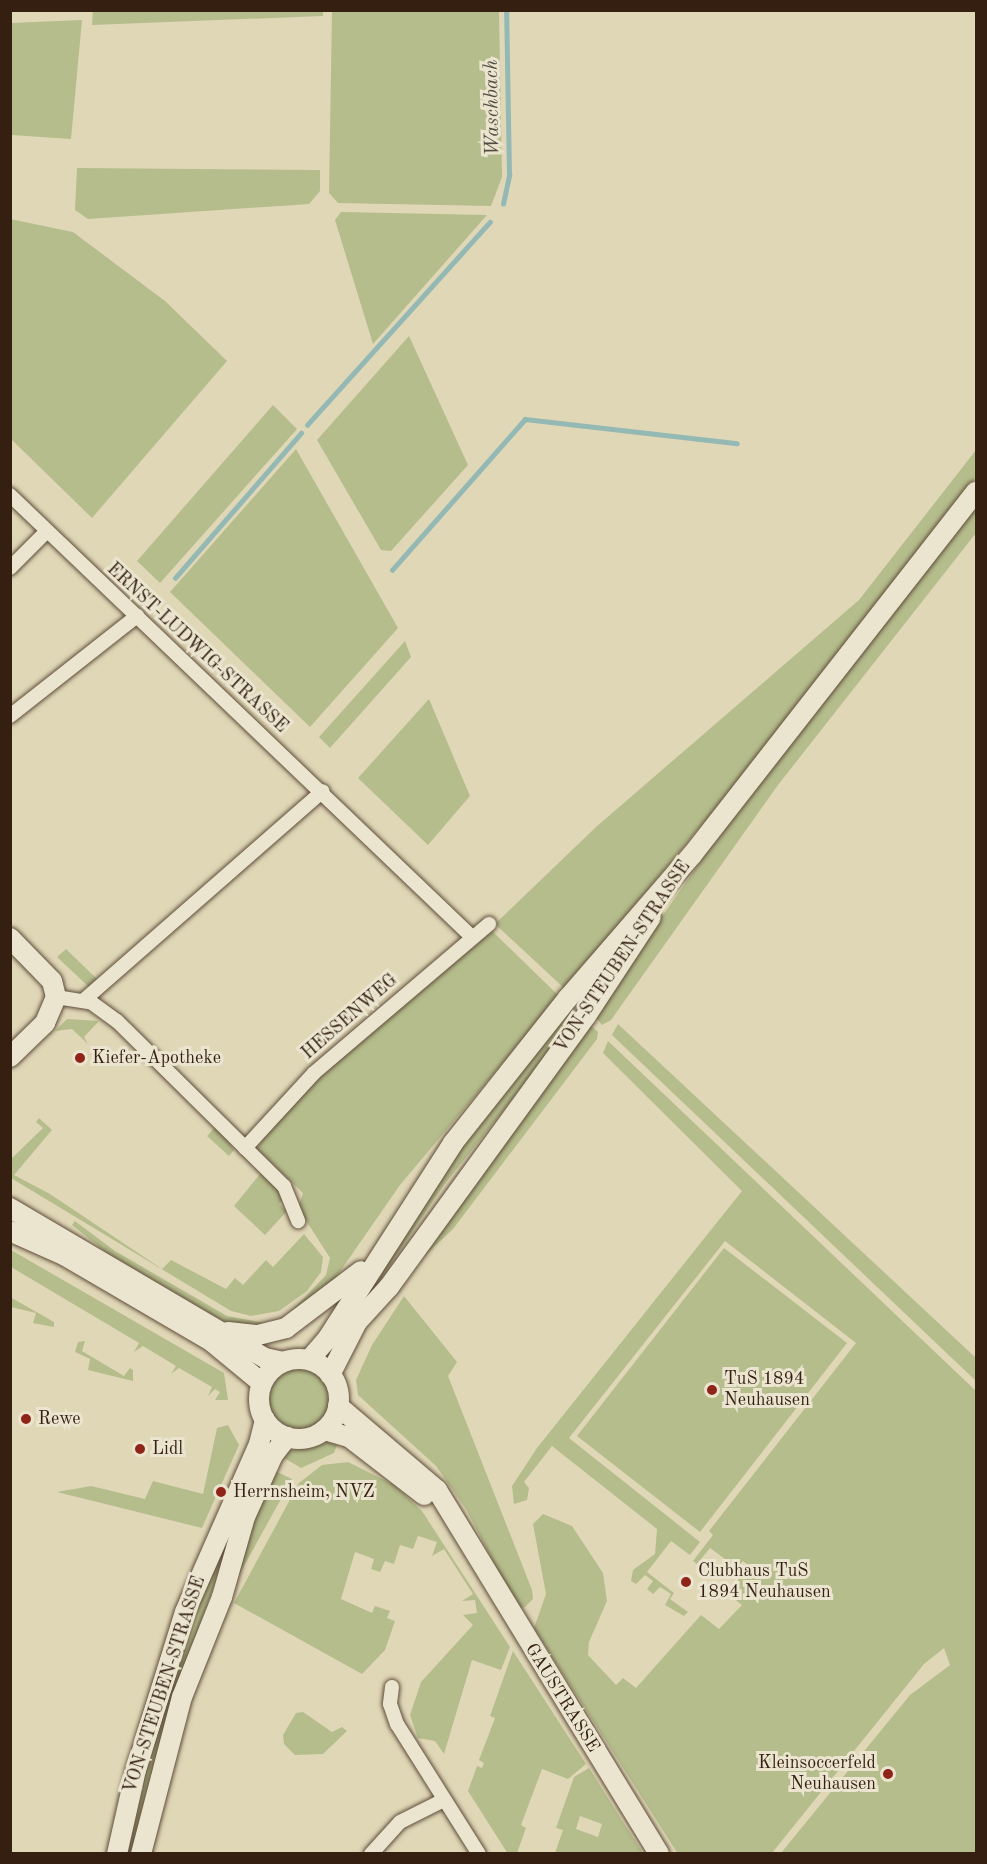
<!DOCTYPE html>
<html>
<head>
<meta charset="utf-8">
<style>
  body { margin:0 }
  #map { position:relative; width:987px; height:1864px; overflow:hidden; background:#e0d7b7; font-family:"Old Standard TT",serif }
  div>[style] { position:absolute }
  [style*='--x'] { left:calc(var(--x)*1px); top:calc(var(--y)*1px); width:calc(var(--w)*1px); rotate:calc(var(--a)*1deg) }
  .green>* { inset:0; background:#b5bd8c }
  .round { border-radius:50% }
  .stream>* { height:4.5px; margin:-2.25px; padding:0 2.25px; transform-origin:2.25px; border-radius:2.25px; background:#94b8b4 }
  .roads { filter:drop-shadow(0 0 2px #5f4d3a) drop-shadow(0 0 2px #5f4d3a) }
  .street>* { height:14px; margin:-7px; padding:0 7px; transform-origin:7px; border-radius:7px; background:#ebe5d0 }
  .secondary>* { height:20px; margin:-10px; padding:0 10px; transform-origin:10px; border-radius:10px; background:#ebe5d0 }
  .secondary>.ring { margin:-10px; padding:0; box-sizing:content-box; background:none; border:20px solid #ebe5d0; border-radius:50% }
  .dots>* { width:16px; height:16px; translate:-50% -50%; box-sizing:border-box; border:3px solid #ebe5d0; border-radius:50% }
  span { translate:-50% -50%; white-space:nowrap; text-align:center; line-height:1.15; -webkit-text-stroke:6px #ebe5d0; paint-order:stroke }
  .street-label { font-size:18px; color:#341f10 }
  .poi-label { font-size:18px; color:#341f10 }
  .left { translate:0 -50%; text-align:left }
  .right { translate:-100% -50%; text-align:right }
  .water-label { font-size:20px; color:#514d41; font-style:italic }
  .frame { position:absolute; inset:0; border:12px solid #341f10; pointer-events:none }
</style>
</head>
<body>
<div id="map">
  <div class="green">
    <i style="clip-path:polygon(93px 11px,93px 10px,323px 11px,323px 16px,92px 25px)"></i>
    <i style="clip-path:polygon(332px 11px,499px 11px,502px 177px,491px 206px,338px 203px,329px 193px)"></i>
    <i style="clip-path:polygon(82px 20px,71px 139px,11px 135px,11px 23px)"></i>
    <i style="clip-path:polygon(77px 168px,320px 170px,320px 191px,309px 204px,88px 219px,75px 210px)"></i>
    <i style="clip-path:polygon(341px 212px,487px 215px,373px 344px,335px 220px)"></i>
    <i style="clip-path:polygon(10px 219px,73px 232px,165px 301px,227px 361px,92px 518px,11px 439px)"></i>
    <i style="clip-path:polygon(409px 336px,468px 465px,391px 551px,381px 550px,317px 440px)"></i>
    <i style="clip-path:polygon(273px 405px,297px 429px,160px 583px,137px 561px)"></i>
    <i style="clip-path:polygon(296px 449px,398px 628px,310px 727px,170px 592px)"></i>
    <i style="clip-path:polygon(976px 450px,976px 477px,785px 725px,565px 989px,495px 924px,596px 827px,859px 600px)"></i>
    <i style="clip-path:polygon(976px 504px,976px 533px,778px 785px,611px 1020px,602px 1025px,593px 1014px,711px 847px)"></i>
    <i style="clip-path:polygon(405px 641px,411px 657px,330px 748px,319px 737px)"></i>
    <i style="clip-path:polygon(429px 699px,470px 796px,428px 845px,358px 778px)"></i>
    <i style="clip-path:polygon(490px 929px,559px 996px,400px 1185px,332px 1283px,286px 1317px,326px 1275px,330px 1258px,298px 1208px,303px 1193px,257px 1149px,282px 1109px)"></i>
    <i style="clip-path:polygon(66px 949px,98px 980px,90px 988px,57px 957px)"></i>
    <i style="clip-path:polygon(571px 1007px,579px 1015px,444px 1185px,353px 1318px,371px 1281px,463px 1146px)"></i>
    <i style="clip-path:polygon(67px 1019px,99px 1021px,84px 1037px,88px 1044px,72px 1029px,55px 1031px)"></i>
    <i style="clip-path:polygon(587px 1022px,598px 1032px,597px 1039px,453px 1229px,398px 1281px)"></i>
    <i style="clip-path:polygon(618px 1024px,976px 1358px,976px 1381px,612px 1035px)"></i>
    <i style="clip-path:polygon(608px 1041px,976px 1391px,976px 1853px,781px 1853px,910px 1695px,950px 1665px,944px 1648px,924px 1664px,772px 1853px,678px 1854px,534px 1628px,546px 1594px,533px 1524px,543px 1514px,572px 1526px,603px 1573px,607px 1601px,589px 1642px,588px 1655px,616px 1685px,623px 1678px,636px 1688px,701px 1615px,719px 1629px,742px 1605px,727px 1593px,748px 1565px,743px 1561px,737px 1568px,710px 1548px,697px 1564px,693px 1561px,713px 1535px,709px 1531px,856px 1343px,725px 1241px,569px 1438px,700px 1542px,690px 1555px,671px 1541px,647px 1572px,674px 1593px,670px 1599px,688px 1612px,684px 1616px,665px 1605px,671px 1594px,660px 1587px,653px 1594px,647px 1589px,653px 1581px,645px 1575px,636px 1584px,631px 1581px,633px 1570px,655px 1554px,657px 1529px,552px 1446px,524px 1482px,529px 1488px,527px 1500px,514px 1504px,512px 1486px,537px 1448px,742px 1191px,603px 1053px)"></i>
    <i style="clip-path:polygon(39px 1118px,52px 1130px,14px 1175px,50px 1194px,162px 1269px,171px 1260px,226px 1289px,235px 1278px,243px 1285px,266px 1260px,273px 1267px,304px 1234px,323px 1257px,321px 1272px,307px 1291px,279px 1311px,251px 1316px,231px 1311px,11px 1178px,11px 1159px,43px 1128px,36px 1122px)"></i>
    <i style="clip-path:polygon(217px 1125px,234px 1150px,229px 1156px,207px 1136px)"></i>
    <i style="clip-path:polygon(261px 1173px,286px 1196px,279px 1204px,287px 1211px,265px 1235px,234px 1206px)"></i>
    <i style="clip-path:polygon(75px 1221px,115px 1251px,227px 1316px,276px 1325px,235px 1326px,217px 1318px,106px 1252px,72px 1225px)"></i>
    <i style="clip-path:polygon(724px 1248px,847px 1343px,700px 1532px,577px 1436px)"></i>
    <i style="clip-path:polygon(11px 1250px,224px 1373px,228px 1400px,215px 1400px,220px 1392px,215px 1389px,208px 1396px,212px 1387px,179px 1368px,171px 1374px,176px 1366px,143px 1346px,134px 1352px,139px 1343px,11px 1267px)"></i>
    <i style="clip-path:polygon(404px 1296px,457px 1362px,448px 1376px,532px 1590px,533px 1599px,525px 1607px,521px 1608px,508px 1590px,466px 1509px,436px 1466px,358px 1395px,356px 1380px,372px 1345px)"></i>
    <i style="clip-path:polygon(10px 1297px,54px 1322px,54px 1327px,33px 1323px,36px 1313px,11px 1307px)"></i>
    <i style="clip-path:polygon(85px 1341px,82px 1351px,124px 1376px,130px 1368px,133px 1370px,133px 1381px,88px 1370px,90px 1359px,75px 1352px,78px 1342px)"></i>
    <i class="round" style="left:268px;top:1368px;width:62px;height:62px"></i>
    <i style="clip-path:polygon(228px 1425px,239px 1445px,202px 1528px,57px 1492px,91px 1486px,145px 1499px,153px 1481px,203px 1494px,217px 1428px)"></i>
    <i style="clip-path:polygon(327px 1439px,339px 1440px,334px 1453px,301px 1468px,279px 1455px)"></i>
    <i style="clip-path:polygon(348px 1462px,394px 1485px,422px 1511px,510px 1647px,501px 1670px,472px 1660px,444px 1754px,435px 1741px,418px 1738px,410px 1715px,421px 1682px,473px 1625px,463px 1615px,477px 1613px,475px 1600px,462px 1601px,473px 1594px,444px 1549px,432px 1556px,437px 1542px,418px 1536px,413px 1549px,400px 1545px,394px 1564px,385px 1561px,380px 1572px,371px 1569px,374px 1559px,355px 1552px,341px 1599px,372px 1613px,375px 1606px,390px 1611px,387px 1618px,395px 1621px,385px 1650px,362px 1674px,234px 1603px,299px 1483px,322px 1465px)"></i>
    <i style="clip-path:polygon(277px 1472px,292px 1479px,234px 1584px,251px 1521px)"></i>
    <i style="clip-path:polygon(235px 1525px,160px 1740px,133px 1853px,125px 1854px,166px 1693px,217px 1550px)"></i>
    <i style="clip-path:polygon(513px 1651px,586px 1764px,568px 1779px,542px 1769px,521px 1825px,526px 1828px,517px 1853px,508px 1854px,468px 1791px,477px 1766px,482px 1768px,484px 1763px,479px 1760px,495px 1718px,490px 1716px)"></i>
    <i style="clip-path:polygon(303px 1712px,332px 1732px,342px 1727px,347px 1731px,323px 1754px,295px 1755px,284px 1744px,283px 1735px,296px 1713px)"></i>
    <i style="clip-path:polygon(evenodd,589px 1768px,621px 1819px,643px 1853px,555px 1853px,563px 1830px,556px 1828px,574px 1777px,589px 1768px,580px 1816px,602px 1824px,598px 1837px,576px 1829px,580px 1816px)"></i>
  </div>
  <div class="stream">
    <i style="--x:503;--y:204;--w:30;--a:-78"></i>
    <i style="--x:509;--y:175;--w:165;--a:-91"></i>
    <i style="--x:307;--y:425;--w:273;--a:-48"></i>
    <i style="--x:392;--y:570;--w:201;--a:-48.6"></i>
    <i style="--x:525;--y:419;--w:213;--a:6.5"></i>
    <i style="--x:175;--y:578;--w:192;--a:-49"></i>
  </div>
  <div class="roads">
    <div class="street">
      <i style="--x:10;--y:495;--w:639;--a:43.73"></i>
      <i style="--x:10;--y:568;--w:52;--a:-45"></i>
      <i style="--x:10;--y:716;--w:162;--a:-38.2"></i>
      <i style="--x:56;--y:997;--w:36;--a:9"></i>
      <i style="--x:92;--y:1003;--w:31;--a:36"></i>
      <i style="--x:117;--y:1021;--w:235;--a:44.7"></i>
      <i style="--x:284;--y:1186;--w:38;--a:68"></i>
      <i style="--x:84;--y:1000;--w:317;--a:-41.2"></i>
      <i style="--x:245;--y:1148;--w:102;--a:-47.4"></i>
      <i style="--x:314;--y:1073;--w:230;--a:-40.4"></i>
      <i style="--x:392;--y:1687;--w:17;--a:97"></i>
      <i style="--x:390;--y:1704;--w:21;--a:71"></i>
      <i style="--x:397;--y:1724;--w:154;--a:57.8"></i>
      <i style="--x:371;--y:1854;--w:43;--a:-47.8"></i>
      <i style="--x:400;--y:1822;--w:49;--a:-26.6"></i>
    </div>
    <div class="secondary">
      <i style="--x:10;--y:938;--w:60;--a:45.7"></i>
      <i style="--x:52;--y:981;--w:16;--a:76"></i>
      <i style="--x:56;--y:997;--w:28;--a:113"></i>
      <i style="--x:45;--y:1023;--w:49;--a:135.8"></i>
      <i style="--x:10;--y:1208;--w:296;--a:30.5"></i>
      <i style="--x:265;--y:1358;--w:19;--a:12"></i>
      <i style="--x:10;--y:1231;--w:59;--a:24"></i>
      <i style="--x:64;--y:1255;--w:170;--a:30.3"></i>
      <i style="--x:211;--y:1341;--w:66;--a:39.5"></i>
      <i style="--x:228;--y:1332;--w:30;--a:6"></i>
      <i style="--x:258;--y:1335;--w:29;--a:-14"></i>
      <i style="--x:286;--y:1328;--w:94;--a:-37.2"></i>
      <i class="ring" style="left:259px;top:1359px;width:60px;height:60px"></i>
      <i style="--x:309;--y:1360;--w:29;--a:-49"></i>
      <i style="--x:328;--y:1338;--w:232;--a:-57.3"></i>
      <i style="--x:453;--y:1143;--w:185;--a:-51.6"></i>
      <i style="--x:568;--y:998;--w:189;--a:-49.1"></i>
      <i style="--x:692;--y:855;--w:461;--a:-52"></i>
      <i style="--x:330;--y:1375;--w:59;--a:-63"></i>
      <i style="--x:357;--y:1322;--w:47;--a:-47.6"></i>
      <i style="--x:389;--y:1287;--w:335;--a:-54"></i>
      <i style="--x:586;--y:1016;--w:118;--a:-56.7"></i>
      <i style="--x:338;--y:1406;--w:130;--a:40.3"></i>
      <i style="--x:437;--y:1490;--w:426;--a:58.6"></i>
      <i style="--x:324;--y:1430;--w:26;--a:16"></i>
      <i style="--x:349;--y:1437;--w:95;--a:37.7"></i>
      <i style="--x:117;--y:1854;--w:86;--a:-77.3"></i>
      <i style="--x:136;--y:1770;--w:165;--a:-72.8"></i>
      <i style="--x:185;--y:1612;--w:184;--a:-66.2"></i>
      <i style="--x:259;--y:1444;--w:25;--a:-76"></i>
      <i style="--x:141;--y:1854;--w:162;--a:-75.4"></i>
      <i style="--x:182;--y:1697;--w:108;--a:-68.2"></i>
      <i style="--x:222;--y:1597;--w:83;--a:-74"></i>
      <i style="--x:245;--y:1517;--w:68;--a:-65.7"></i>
      <i style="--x:273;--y:1455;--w:23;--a:-52"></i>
    </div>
  </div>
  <div class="dots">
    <i style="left:80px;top:1058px;background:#8f2418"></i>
    <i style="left:712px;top:1390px;background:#8f2418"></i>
    <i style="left:26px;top:1419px;background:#8f2418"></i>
    <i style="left:140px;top:1449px;background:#8f2418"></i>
    <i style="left:221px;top:1492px;background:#8f2418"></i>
    <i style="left:686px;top:1582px;background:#8f2418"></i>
    <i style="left:888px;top:1774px;background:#8f2418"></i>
  </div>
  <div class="street-label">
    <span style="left:197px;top:648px;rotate:43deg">ERNST-LUDWIG-STRASSE</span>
    <span style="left:623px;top:957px;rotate:-56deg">VON-STEUBEN-STRASSE</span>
    <span style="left:350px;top:1017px;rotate:-41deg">HESSENWEG</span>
    <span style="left:165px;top:1685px;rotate:-72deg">VON-STEUBEN-STRASSE</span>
    <span style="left:562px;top:1698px;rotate:58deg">GAUSTRASSE</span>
  </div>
  <div class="poi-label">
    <span class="left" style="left:92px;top:1058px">Kiefer-Apotheke</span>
    <span class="left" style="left:724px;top:1390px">TuS 1894<br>Neuhausen</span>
    <span class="left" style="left:38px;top:1419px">Rewe</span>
    <span class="left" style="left:152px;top:1449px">Lidl</span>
    <span class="left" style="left:233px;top:1492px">Herrnsheim, NVZ</span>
    <span class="left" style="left:698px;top:1582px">Clubhaus TuS<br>1894 Neuhausen</span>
    <span class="right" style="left:876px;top:1774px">Kleinsoccerfeld<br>Neuhausen</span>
  </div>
  <div class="water-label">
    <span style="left:493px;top:108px;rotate:-91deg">Waschbach</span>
  </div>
  <div class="frame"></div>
</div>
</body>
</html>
